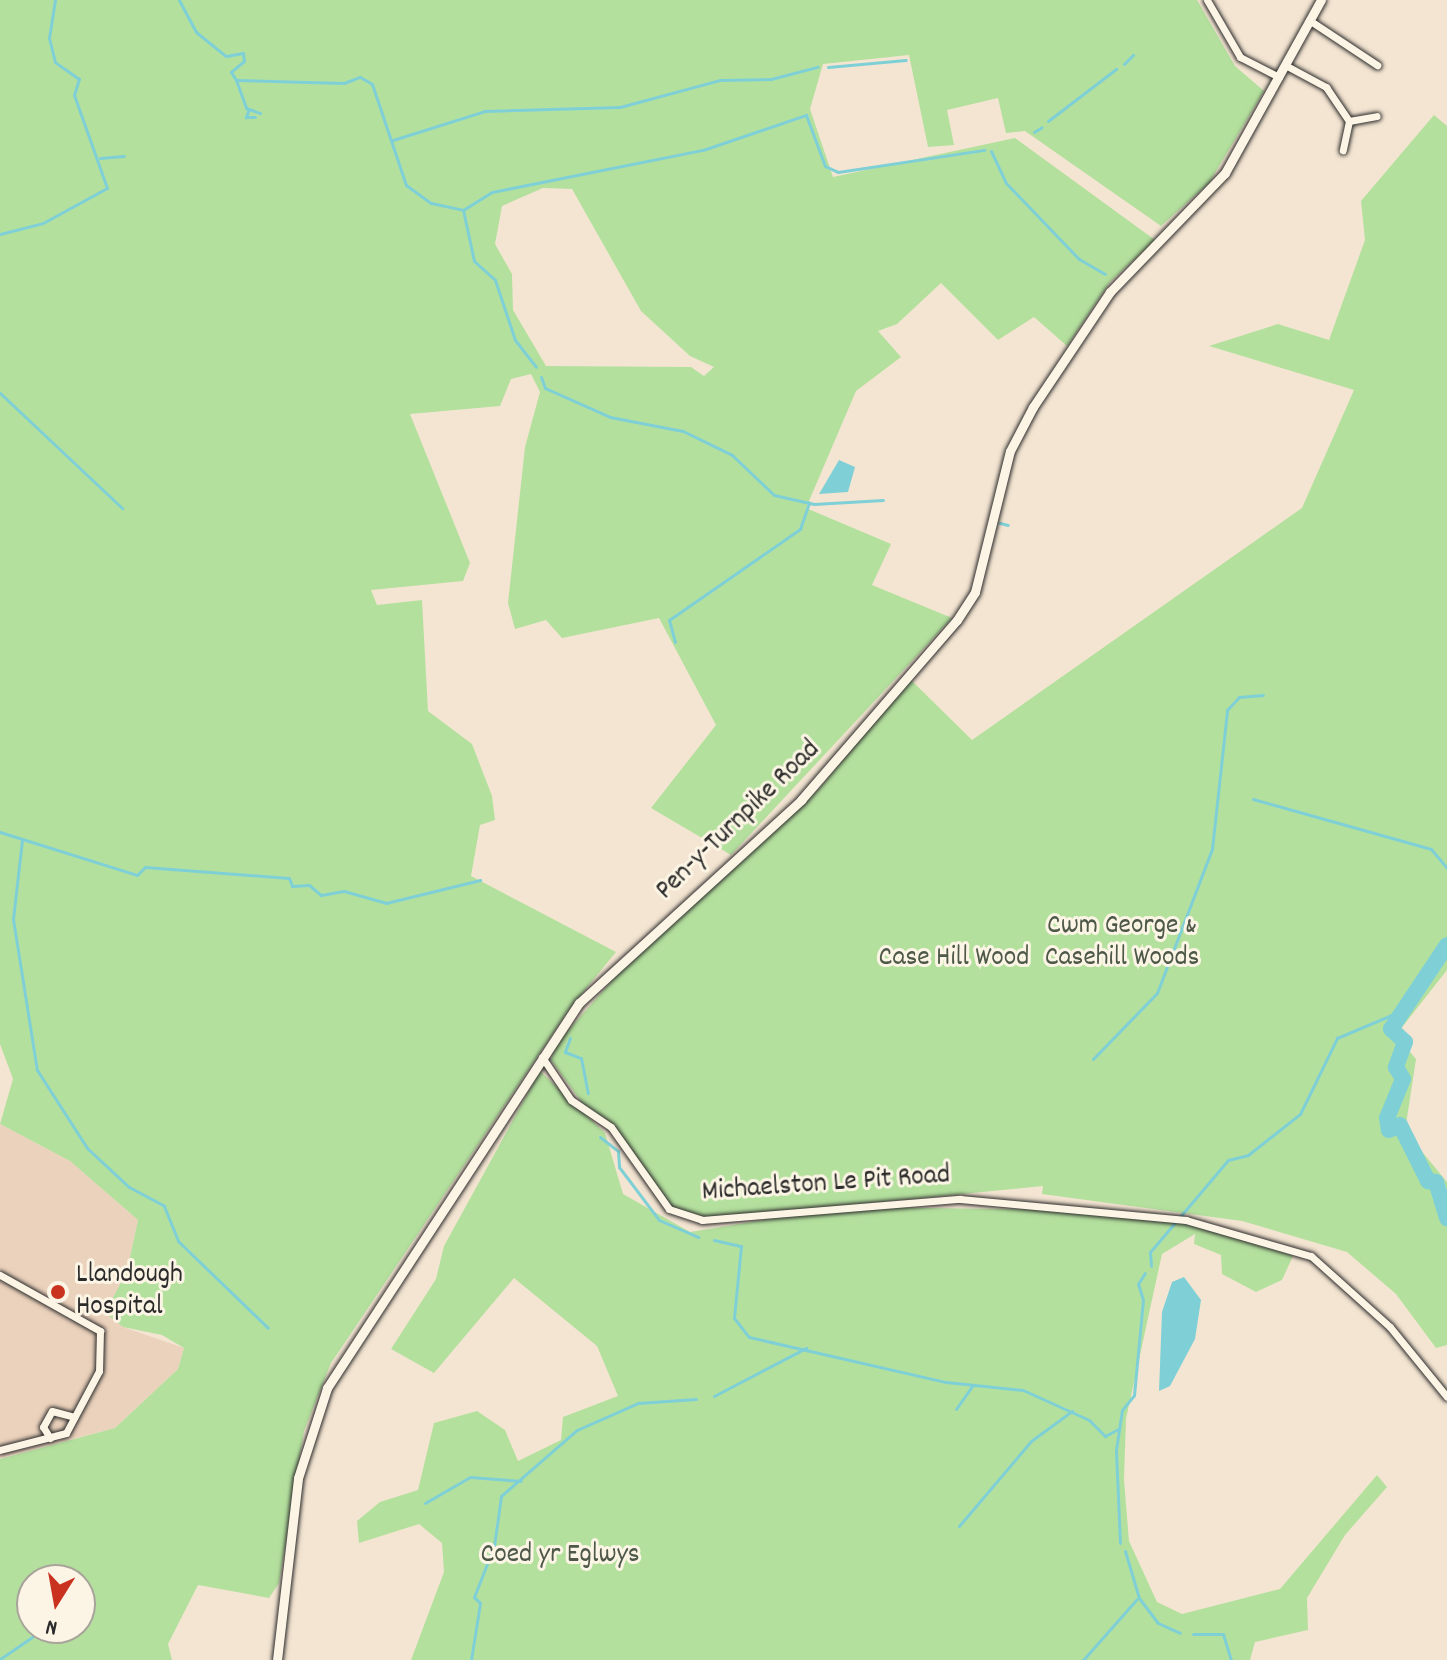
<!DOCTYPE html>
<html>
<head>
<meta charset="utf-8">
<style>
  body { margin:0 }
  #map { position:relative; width:1447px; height:1660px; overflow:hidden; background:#f4e5d2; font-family:Dekko,sans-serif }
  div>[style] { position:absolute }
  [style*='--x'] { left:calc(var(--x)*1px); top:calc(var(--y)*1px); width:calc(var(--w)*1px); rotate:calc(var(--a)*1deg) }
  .built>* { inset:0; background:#ebd2bc }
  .green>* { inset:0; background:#b4e09e }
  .water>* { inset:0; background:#7fd0d6 }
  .stream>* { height:3px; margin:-1.5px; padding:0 1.5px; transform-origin:1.5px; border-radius:1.5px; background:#7fd0d6 }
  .river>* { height:16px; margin:-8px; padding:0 8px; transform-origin:8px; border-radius:8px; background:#7fd0d6 }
  .roads { filter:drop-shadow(0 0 2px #2b2b2b) drop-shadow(0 0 2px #2b2b2b) }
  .minor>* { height:7px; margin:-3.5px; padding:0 3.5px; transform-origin:3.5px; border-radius:3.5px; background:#fcf5e5 }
  .tertiary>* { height:9px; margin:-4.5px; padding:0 4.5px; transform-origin:4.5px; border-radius:4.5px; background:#fcf5e5 }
  .dots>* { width:22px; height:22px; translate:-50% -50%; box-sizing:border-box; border:4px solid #fcf5e5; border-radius:50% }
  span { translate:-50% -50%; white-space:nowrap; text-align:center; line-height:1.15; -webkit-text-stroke:6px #fcf5e5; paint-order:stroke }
  .street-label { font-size:28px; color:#2b2b2b }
  .park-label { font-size:28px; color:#4d5848 }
  .poi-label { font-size:28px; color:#2b2b2b }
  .left { translate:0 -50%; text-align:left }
  .north { position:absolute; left:16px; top:1564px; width:80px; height:80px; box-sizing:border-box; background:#fcf5e5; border:2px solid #a8a49b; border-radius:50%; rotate:191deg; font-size:22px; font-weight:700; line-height:32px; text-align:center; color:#2b2b2b }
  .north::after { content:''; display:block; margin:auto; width:28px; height:36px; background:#c8321e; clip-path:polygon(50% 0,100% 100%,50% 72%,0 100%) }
</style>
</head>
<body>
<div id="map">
  <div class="built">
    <i style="clip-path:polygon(0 1124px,70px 1161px,138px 1220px,127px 1271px,106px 1313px,123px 1327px,184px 1348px,178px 1369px,115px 1428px,0 1458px)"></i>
  </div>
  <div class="green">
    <i style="clip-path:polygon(evenodd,0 0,1197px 0,1235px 66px,1264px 91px,1209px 183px,1161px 226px,1025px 131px,1006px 133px,998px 98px,947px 110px,954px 145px,928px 147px,909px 55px,823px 64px,810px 109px,833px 177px,1015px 138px,1155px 240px,1110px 282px,1067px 346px,1034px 317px,998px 340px,941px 283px,897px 324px,878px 331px,901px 357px,856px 391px,806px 508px,891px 544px,872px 585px,952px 618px,731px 855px,651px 808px,716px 725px,659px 618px,562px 638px,546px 620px,515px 629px,508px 603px,525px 447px,540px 392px,531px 374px,511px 379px,500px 406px,410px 414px,470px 563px,463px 581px,371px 590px,377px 605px,422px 600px,428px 711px,472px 744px,492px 796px,495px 820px,480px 825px,471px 876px,616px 952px,570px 1008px,331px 1363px,304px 1431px,279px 1583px,269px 1598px,198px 1585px,168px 1644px,172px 1660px,0 1660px,0 1459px,115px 1428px,178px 1369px,184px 1348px,162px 1335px,123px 1327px,105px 1313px,127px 1271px,138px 1220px,70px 1161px,0 1124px,13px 1079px,0 1044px,0 0,543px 188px,572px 189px,641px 311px,690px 356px,714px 367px,704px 376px,691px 367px,546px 366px,513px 310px,512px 274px,495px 244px,502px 206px,543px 188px,0 0,32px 1580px,80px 1580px,80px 1628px,32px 1628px,32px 1580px)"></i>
    <i style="clip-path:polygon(1434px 115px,1447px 126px,1447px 970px,1396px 1035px,1416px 1059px,1405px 1131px,1447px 1182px,1447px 1345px,1436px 1348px,1396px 1294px,1347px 1252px,1242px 1221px,1042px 1194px,1043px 1186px,706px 1219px,670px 1207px,613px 1126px,591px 1115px,551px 1060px,556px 1044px,627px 964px,819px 789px,910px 679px,972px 740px,1302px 508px,1354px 390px,1209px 346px,1278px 324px,1329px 340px,1365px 240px,1361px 201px)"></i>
    <i style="clip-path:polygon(540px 1071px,605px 1133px,623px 1194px,690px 1232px,844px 1207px,1065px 1210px,1194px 1223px,1293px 1256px,1282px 1280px,1256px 1292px,1222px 1274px,1221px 1255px,1194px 1244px,1195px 1234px,1162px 1254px,1126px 1419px,1124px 1480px,1129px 1541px,1157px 1602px,1182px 1614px,1280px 1589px,1377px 1475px,1387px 1487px,1345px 1535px,1307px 1598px,1308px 1630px,1255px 1642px,1250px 1660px,411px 1660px,444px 1572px,442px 1543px,419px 1524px,359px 1543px,357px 1521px,380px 1502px,418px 1490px,434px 1423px,477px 1411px,505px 1430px,518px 1461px,561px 1440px,563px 1417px,618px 1396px,597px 1346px,514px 1278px,434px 1373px,391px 1349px,436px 1279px,444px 1246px)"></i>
  </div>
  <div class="water">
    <i style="clip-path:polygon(839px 460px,855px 467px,848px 492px,819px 494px)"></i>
    <i style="clip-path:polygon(1184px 1277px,1201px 1300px,1195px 1339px,1170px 1386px,1159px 1391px,1162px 1312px,1172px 1282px)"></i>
  </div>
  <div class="stream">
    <i style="--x:179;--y:0;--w:36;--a:62"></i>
    <i style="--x:196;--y:32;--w:38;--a:39"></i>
    <i style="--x:226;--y:56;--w:17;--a:-10"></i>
    <i style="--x:243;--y:53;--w:8;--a:83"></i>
    <i style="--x:244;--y:61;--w:17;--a:140"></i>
    <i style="--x:231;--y:72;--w:9;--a:58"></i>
    <i style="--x:236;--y:80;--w:108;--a:1.6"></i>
    <i style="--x:344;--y:83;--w:17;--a:-21"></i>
    <i style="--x:360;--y:77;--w:14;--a:30"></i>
    <i style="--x:372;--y:84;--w:107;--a:71.4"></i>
    <i style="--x:406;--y:185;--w:31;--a:36"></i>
    <i style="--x:431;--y:203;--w:33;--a:12"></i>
    <i style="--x:463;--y:210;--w:52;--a:77.8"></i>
    <i style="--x:474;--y:261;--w:28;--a:42"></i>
    <i style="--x:495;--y:280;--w:63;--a:71.6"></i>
    <i style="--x:515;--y:340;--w:34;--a:52"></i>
    <i style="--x:1124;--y:64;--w:13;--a:-45"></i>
    <i style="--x:828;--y:67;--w:78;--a:-5.1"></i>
    <i style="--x:236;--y:80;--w:30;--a:70"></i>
    <i style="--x:246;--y:108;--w:15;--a:20"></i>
    <i style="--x:249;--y:109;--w:9;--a:111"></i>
    <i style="--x:246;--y:117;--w:9;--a:0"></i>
    <i style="--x:1048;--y:121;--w:86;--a:-37.4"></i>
    <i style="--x:1034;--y:132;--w:9;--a:-32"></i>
    <i style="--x:393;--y:140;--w:96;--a:-17.5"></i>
    <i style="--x:485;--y:111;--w:135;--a:-1.7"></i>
    <i style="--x:620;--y:107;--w:104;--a:-15.1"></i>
    <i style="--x:720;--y:80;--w:51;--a:-1.1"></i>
    <i style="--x:771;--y:79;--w:48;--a:-14.6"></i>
    <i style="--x:991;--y:151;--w:35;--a:65"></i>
    <i style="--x:1006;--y:183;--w:105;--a:46.2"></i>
    <i style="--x:1079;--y:259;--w:30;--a:30"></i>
    <i style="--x:100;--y:158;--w:24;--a:-5"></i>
    <i style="--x:463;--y:210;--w:34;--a:-32"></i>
    <i style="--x:492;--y:192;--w:215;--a:-11.3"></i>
    <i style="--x:703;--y:150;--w:109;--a:-18.8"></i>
    <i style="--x:806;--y:115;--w:54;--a:69.6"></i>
    <i style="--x:825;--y:166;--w:14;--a:25"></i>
    <i style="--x:838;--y:172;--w:148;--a:-8.6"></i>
    <i style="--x:0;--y:234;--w:44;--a:-14.3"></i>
    <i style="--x:43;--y:223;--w:73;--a:-28.7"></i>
    <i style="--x:107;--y:188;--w:99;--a:-109.5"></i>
    <i style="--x:74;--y:95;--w:17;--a:-73"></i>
    <i style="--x:79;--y:79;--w:29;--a:-145"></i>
    <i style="--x:55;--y:62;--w:25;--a:-104"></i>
    <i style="--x:49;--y:38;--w:38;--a:-81"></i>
    <i style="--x:541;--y:377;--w:12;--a:70"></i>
    <i style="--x:545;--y:388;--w:71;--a:24"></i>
    <i style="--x:610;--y:417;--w:74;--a:10.9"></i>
    <i style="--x:683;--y:431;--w:55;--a:26.1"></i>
    <i style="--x:732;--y:455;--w:58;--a:43.6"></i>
    <i style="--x:774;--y:495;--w:41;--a:12.7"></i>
    <i style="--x:814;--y:504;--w:69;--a:-3.3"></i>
    <i style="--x:0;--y:393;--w:168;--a:43.3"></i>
    <i style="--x:1000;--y:523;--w:8;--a:14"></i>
    <i style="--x:675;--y:642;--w:23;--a:-105"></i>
    <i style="--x:669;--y:620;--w:160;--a:-34.8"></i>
    <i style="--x:800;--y:529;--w:28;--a:-71"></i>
    <i style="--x:1253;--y:799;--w:185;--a:15.7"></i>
    <i style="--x:1431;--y:849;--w:25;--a:50"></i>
    <i style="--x:0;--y:832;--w:144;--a:17.4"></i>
    <i style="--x:137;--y:875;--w:11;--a:-45"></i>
    <i style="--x:145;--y:867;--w:144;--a:4.4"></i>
    <i style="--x:289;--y:878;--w:9;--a:69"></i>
    <i style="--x:292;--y:886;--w:17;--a:-3"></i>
    <i style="--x:309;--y:885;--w:16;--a:40"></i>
    <i style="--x:321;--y:895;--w:23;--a:-10"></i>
    <i style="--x:344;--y:891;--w:44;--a:15.9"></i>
    <i style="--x:386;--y:903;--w:97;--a:-13.7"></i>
    <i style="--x:22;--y:840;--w:80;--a:96.5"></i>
    <i style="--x:13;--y:919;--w:153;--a:81"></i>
    <i style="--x:37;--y:1070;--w:93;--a:57.3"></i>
    <i style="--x:87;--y:1148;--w:57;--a:42.9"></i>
    <i style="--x:129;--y:1187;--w:40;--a:28"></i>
    <i style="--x:164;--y:1206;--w:38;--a:68"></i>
    <i style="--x:178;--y:1241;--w:125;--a:44"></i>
    <i style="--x:570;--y:1038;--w:15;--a:110"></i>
    <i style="--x:565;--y:1052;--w:17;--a:21"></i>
    <i style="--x:581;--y:1058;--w:36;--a:79"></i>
    <i style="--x:1093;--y:1059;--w:92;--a:-45.9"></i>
    <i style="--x:1157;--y:993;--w:154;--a:-69.1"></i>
    <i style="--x:1212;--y:849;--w:140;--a:-83.8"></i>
    <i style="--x:1227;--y:710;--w:18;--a:-47"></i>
    <i style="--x:1239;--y:697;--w:24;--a:-5"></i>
    <i style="--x:600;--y:1137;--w:23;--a:38"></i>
    <i style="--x:618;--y:1151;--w:16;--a:86"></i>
    <i style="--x:619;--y:1167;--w:66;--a:53"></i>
    <i style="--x:659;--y:1220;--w:43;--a:23.6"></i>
    <i style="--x:714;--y:1240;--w:28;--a:13"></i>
    <i style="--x:741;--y:1246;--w:72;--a:95.6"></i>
    <i style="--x:734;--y:1318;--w:24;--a:52"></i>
    <i style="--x:749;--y:1337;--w:202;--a:12.9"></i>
    <i style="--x:946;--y:1382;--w:77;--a:5.9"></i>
    <i style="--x:1023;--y:1390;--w:72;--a:24.4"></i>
    <i style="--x:1089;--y:1420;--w:23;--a:45"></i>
    <i style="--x:1105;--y:1436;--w:15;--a:-28"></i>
    <i style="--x:1151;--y:1266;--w:14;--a:-94"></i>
    <i style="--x:1150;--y:1252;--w:121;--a:-49.7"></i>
    <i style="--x:1228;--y:1160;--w:21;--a:-14"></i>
    <i style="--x:1248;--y:1155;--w:66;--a:-38.3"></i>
    <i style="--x:1300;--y:1114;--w:85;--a:-64"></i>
    <i style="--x:1337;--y:1038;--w:69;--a:-22.9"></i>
    <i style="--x:714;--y:1396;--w:104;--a:-27.6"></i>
    <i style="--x:956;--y:1409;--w:28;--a:-55"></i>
    <i style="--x:425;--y:1503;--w:52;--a:-30"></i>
    <i style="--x:470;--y:1477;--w:51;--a:4.5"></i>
    <i style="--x:959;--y:1526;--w:111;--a:-49.7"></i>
    <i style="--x:1031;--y:1441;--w:51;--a:-36.2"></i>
    <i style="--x:1120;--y:1543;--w:93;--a:-92.5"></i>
    <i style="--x:1116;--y:1450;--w:40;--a:-81.5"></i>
    <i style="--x:1122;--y:1410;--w:19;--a:-51"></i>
    <i style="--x:1134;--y:1395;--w:95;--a:-84.6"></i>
    <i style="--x:1143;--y:1300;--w:17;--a:-107"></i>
    <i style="--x:1138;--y:1284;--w:13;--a:-58"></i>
    <i style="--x:1125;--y:1551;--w:49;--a:73.4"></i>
    <i style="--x:1139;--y:1598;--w:31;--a:53"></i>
    <i style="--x:1158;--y:1623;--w:24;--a:24"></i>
    <i style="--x:1193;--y:1634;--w:30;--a:0"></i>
    <i style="--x:1223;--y:1634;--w:27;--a:73"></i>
    <i style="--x:0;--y:1659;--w:46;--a:-34.4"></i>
    <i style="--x:38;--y:1633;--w:24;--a:-2"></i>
    <i style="--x:471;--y:1660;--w:58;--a:-81"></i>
    <i style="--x:480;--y:1603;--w:8;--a:-135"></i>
    <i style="--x:474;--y:1597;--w:55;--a:-68.6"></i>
    <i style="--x:494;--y:1546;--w:50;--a:-82"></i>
    <i style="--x:501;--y:1496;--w:101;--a:-41"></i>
    <i style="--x:577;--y:1430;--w:67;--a:-23.9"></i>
    <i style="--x:638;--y:1403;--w:58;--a:-3.9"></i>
    <i style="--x:1083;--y:1660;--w:81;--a:-48.5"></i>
  </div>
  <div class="river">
    <i style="--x:1447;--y:945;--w:101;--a:123.7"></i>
    <i style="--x:1391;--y:1029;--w:19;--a:43"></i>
    <i style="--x:1405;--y:1042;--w:27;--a:110"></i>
    <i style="--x:1396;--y:1067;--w:14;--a:60"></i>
    <i style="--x:1403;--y:1079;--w:42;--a:112.3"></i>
    <i style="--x:1387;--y:1118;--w:12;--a:81"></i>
    <i style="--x:1389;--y:1130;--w:12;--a:-24"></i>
    <i style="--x:1400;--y:1125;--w:63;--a:63.4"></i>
    <i style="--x:1428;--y:1181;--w:8;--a:7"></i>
    <i style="--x:1436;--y:1182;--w:38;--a:73"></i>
  </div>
  <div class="roads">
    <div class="minor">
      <i style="--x:1207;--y:0;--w:66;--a:59.9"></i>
      <i style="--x:1240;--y:57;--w:44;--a:27.1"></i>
      <i style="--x:1309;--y:20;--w:82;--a:33.5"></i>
      <i style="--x:1285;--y:65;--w:47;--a:28.2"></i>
      <i style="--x:1326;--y:87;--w:41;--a:55.9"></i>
      <i style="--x:1349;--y:121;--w:30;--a:102"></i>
      <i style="--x:1349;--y:121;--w:28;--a:-10"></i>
      <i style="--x:542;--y:1057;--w:52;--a:56"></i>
      <i style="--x:571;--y:1100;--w:48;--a:34"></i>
      <i style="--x:611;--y:1127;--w:100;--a:54.7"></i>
      <i style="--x:669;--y:1209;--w:35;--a:18"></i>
      <i style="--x:702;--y:1220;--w:259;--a:-4.7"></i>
      <i style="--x:960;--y:1199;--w:227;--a:5.3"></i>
      <i style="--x:1186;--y:1220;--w:130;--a:16.1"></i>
      <i style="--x:1311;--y:1256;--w:106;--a:41.9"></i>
      <i style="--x:1390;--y:1327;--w:90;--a:50.8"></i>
      <i style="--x:0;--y:1275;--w:115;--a:29.2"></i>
      <i style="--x:100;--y:1331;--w:40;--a:91.4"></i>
      <i style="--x:99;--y:1371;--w:70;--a:118"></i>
      <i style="--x:66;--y:1433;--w:68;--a:165.6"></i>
      <i style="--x:50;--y:1438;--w:13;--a:-122"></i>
      <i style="--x:43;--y:1427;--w:18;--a:-61"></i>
      <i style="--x:52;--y:1411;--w:23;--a:15"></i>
    </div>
    <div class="tertiary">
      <i style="--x:277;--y:1660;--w:183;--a:-83.4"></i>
      <i style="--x:298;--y:1478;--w:95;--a:-72.1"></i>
      <i style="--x:327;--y:1388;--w:460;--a:-56.8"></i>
      <i style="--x:579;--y:1003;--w:301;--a:-42.4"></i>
      <i style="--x:801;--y:800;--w:238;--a:-49.1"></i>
      <i style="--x:957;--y:620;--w:33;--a:-57"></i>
      <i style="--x:975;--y:592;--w:145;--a:-76.1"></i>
      <i style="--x:1010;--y:451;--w:50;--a:-62.4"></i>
      <i style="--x:1033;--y:407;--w:138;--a:-56.2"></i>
      <i style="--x:1110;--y:292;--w:165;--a:-46"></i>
      <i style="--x:1225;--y:173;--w:198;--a:-61"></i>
    </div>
  </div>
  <div class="dots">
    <i style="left:58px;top:1292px;background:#c8321e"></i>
  </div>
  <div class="street-label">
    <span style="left:739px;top:821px;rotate:-44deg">Pen-y-Turnpike Road</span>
    <span style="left:826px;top:1185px;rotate:-4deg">Michaelston Le Pit Road</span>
  </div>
  <div class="park-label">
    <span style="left:1122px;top:943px">Cwm George &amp;<br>Casehill Woods</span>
    <span style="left:954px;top:959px">Case Hill Wood</span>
    <span style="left:560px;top:1556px">Coed yr Eglwys</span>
  </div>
  <div class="poi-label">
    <span class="left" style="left:76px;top:1292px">Llandough<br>Hospital</span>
  </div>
  <div class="north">N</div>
</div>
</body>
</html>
